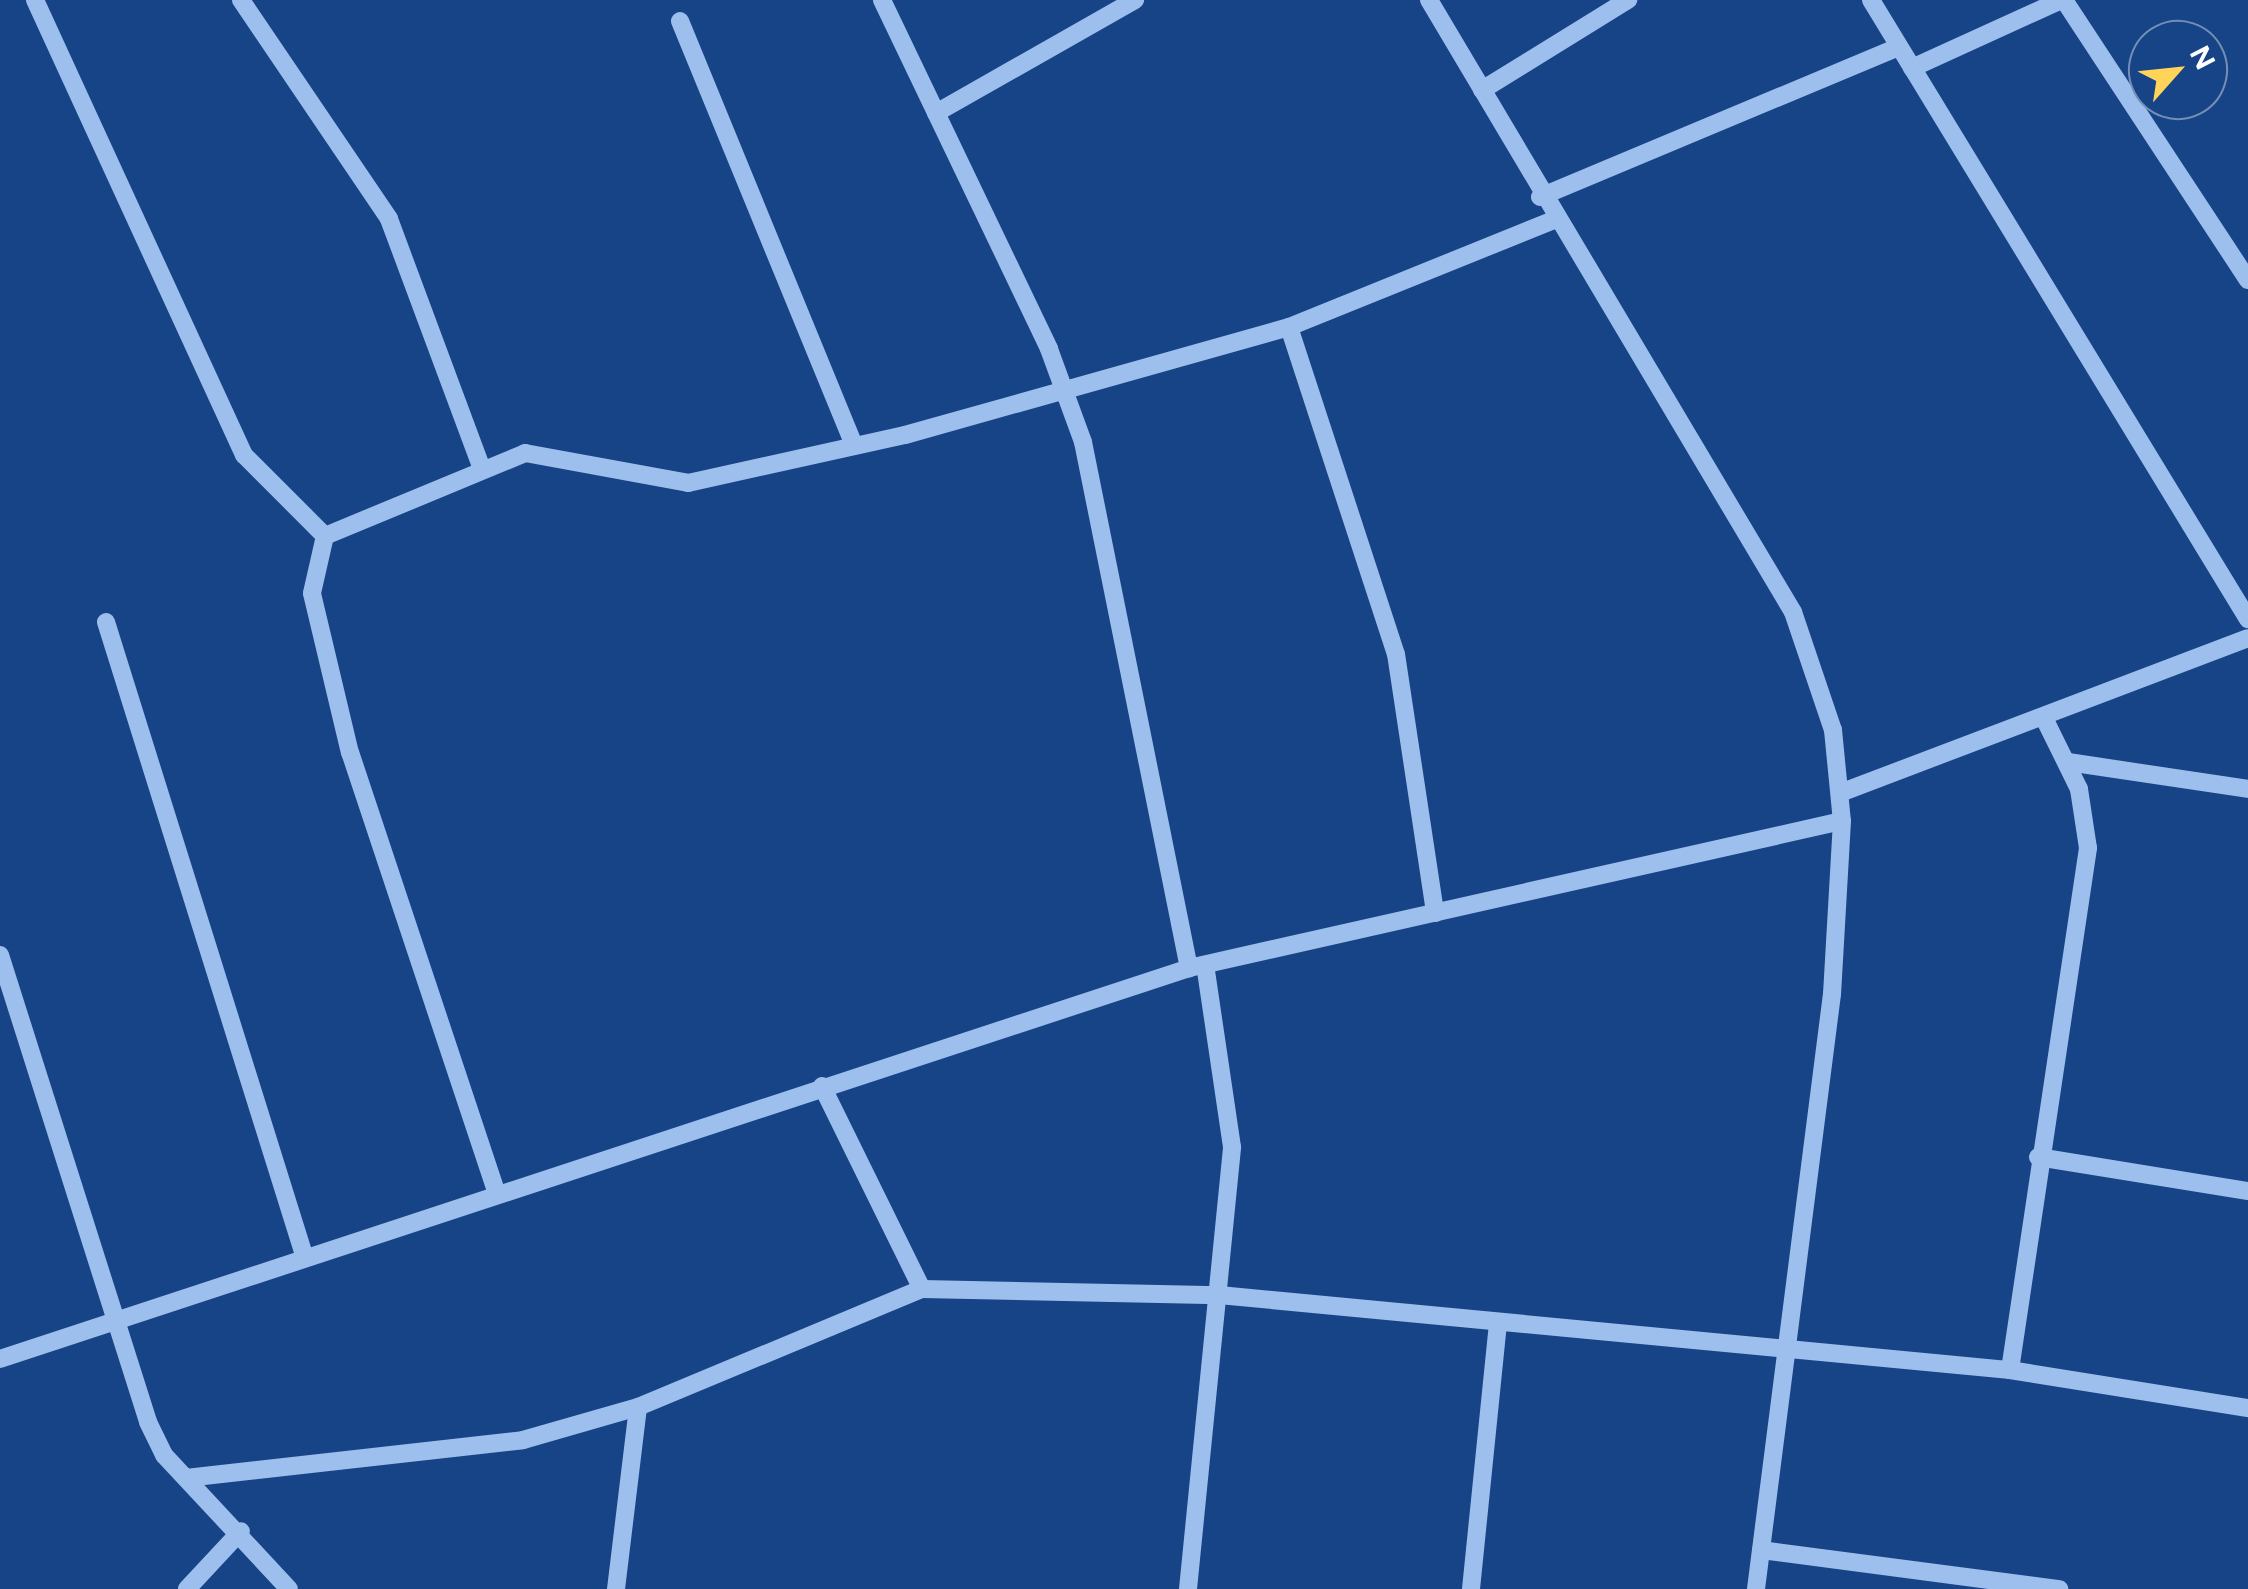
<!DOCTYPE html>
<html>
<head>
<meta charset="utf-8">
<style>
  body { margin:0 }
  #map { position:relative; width:2248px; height:1589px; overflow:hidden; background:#174486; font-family:Figtree,sans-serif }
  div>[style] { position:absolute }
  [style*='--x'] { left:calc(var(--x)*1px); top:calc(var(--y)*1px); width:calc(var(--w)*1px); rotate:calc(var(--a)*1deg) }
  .minor>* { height:18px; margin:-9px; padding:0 9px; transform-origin:9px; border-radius:9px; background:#9dbfed }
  span { translate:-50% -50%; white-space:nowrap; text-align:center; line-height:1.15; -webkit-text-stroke:8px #174486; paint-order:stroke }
  .north { position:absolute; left:2128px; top:20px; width:100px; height:100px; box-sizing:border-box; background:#174486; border:2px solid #748fb6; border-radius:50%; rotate:63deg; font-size:28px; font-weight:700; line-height:40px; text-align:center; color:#fff }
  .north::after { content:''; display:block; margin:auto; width:35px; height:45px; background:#ffd459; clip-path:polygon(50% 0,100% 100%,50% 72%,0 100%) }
</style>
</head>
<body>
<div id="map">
  <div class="minor">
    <i style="--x:35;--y:0;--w:501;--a:65.33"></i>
    <i style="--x:244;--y:455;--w:115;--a:45"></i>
    <i style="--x:241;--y:0;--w:264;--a:55.9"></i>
    <i style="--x:389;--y:219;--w:264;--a:69.6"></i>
    <i style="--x:882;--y:0;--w:387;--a:64.4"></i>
    <i style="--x:1049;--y:349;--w:99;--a:69.9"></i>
    <i style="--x:1083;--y:442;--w:537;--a:78.61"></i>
    <i style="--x:1429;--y:0;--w:712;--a:59.26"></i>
    <i style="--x:1793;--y:612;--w:125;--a:71.3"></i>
    <i style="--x:1833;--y:730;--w:91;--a:84.4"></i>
    <i style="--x:1842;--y:821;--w:173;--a:93.3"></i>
    <i style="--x:1832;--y:994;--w:600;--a:97.28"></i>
    <i style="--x:1871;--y:0;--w:725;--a:58.66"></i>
    <i style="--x:2064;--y:0;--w:335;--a:56.7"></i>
    <i style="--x:680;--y:21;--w:459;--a:67.7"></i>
    <i style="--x:1912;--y:68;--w:164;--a:-24.5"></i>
    <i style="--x:1482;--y:90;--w:172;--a:-31.7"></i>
    <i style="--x:936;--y:113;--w:229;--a:-29.6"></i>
    <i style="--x:1540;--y:197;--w:389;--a:-22.7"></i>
    <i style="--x:1289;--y:327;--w:344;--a:71.9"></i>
    <i style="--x:1396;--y:654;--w:262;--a:81.4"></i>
    <i style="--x:106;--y:622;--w:666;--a:72.63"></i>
    <i style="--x:2068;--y:762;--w:182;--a:8.5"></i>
    <i style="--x:1840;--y:793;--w:436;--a:-20.8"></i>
    <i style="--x:0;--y:955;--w:490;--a:72.4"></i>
    <i style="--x:148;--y:1422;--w:37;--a:64"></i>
    <i style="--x:164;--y:1455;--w:183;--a:47"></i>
    <i style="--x:822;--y:1086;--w:226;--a:63.8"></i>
    <i style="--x:2038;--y:1157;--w:213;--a:9.2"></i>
    <i style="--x:497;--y:1194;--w:465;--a:-108.4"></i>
    <i style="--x:350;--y:753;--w:164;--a:-103.4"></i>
    <i style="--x:312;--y:593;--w:58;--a:-77.2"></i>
    <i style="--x:325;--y:536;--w:217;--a:-22.5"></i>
    <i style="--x:525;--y:453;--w:166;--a:10.4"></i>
    <i style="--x:688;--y:483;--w:222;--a:-12.5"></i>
    <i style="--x:905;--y:435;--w:399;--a:-15.7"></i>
    <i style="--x:1289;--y:327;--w:286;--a:-22"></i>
    <i style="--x:0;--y:1359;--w:1252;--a:-18.2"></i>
    <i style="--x:1189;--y:968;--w:669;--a:-12.69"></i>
    <i style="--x:2010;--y:1370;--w:528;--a:-81.5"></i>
    <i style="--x:2088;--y:848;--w:60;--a:-98.7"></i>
    <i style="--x:2079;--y:789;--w:77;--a:-116.2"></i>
    <i style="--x:186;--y:1478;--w:339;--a:-6.4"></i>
    <i style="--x:523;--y:1440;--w:120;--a:-16"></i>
    <i style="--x:638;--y:1407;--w:308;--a:-22.6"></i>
    <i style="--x:922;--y:1289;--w:297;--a:1.2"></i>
    <i style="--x:1219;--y:1295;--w:795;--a:5.42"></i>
    <i style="--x:2010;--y:1370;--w:241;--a:9.1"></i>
    <i style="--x:1761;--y:1550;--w:301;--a:7.5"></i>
    <i style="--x:187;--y:1589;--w:79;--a:-47"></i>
    <i style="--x:616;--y:1589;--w:183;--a:-83.1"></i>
    <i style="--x:1188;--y:1589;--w:444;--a:-84.3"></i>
    <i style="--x:1232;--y:1147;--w:184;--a:-98.4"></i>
    <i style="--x:1471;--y:1589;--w:266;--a:-84.2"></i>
  </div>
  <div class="north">N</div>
</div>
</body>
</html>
